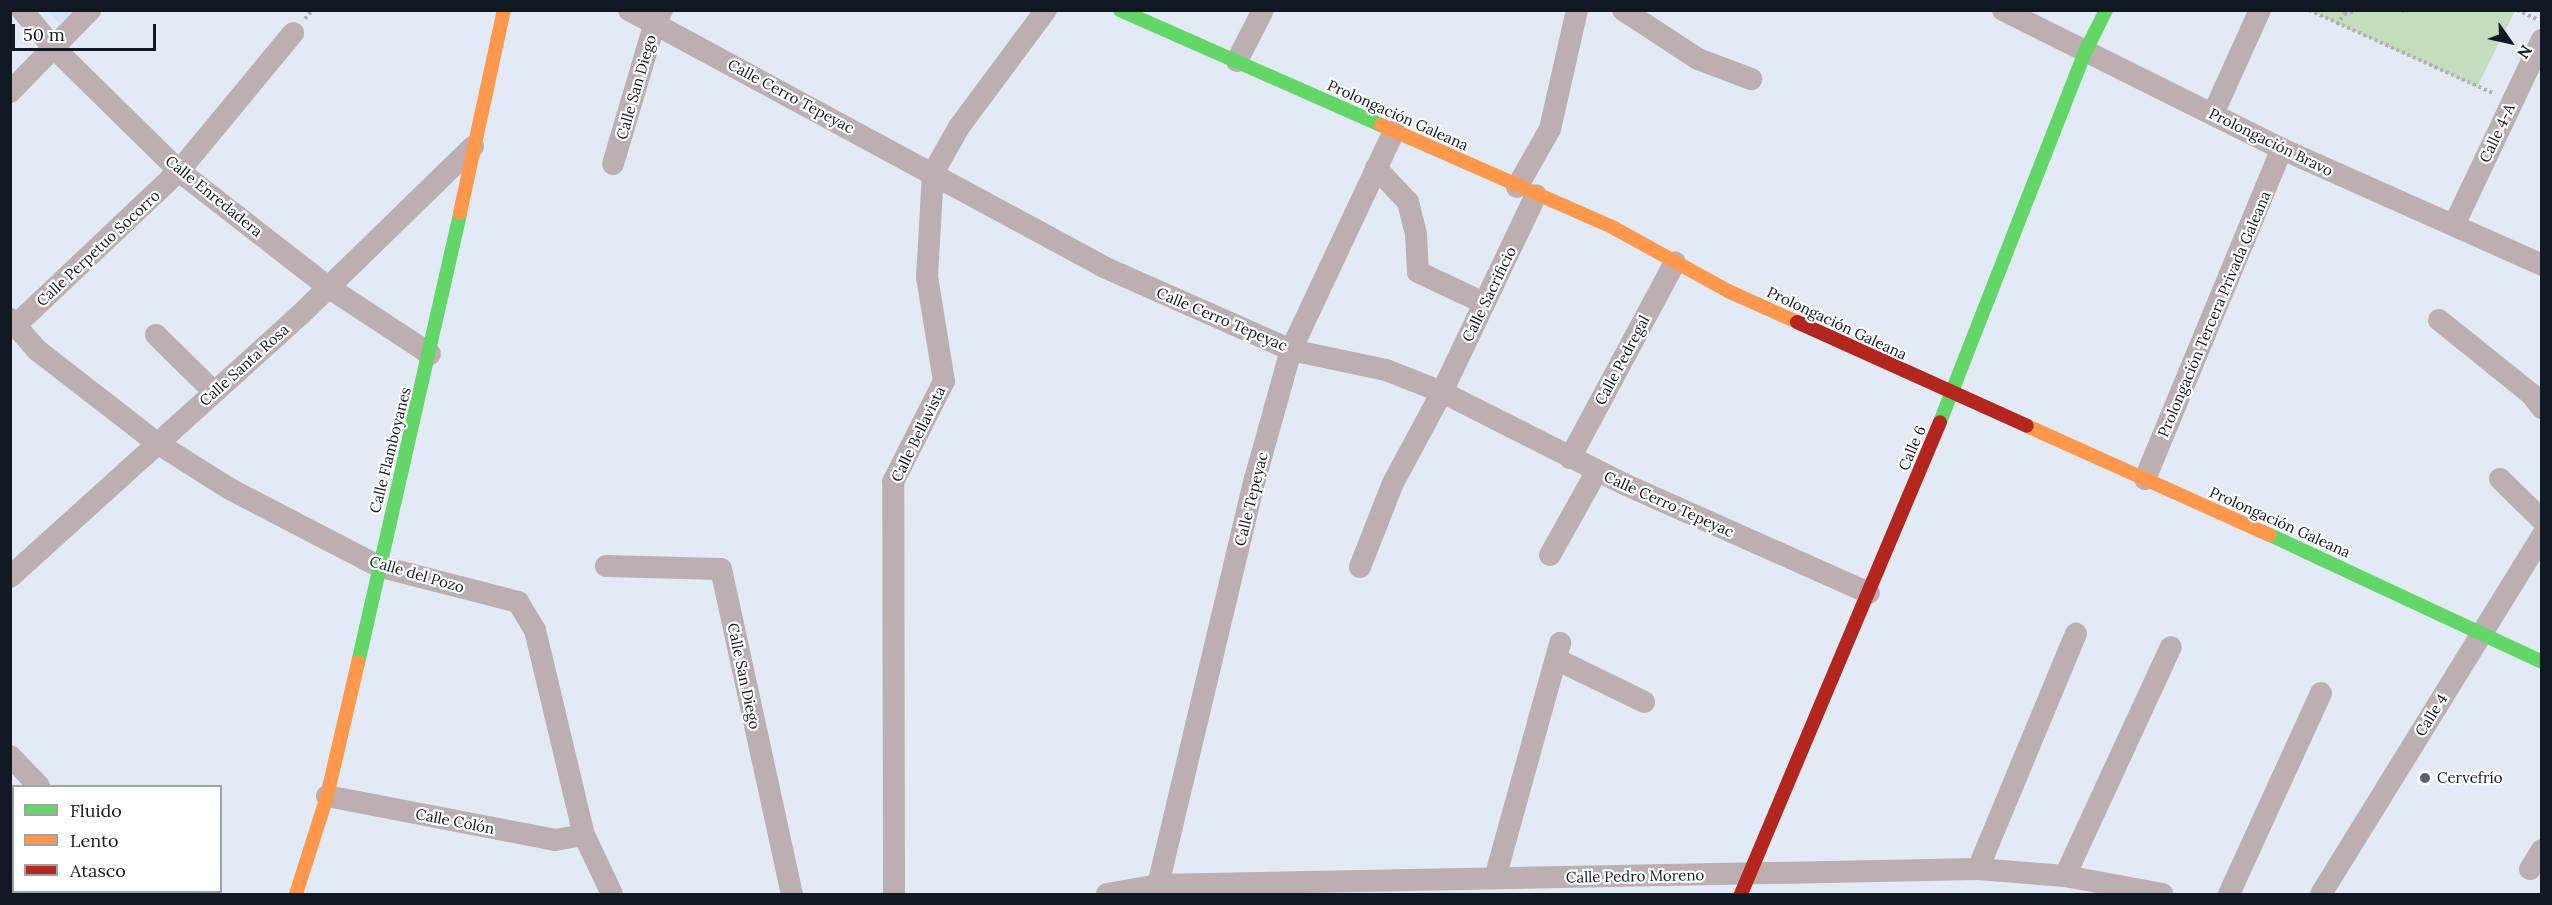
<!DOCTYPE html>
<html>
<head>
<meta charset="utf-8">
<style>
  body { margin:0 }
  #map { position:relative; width:2552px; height:905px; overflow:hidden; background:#e2ebf5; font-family:Lora,serif }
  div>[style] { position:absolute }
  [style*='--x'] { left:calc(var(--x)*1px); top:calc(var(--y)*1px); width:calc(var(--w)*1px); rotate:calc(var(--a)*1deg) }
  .built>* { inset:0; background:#d3e4f9 }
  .green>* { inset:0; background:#c3ddbd }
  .path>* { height:4px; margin-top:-2px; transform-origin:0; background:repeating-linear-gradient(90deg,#b5afb3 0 3px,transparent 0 6px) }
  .street>* { height:22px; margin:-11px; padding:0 11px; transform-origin:11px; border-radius:11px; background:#bdafb1 }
  .fast>* { height:14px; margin:-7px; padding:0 7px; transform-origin:7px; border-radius:7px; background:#63d668 }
  .slow>* { height:14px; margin:-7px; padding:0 7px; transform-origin:7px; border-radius:7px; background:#ff974d }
  .jam>* { height:14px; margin:-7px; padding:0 7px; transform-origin:7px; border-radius:7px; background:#b3261e }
  .dots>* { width:16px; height:16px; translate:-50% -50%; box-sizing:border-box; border:3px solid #fff; border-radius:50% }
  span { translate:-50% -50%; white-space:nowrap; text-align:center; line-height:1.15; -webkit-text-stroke:4.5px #fff; paint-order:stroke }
  .street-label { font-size:15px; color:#0f1823 }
  .poi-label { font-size:15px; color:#0f1823 }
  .left { translate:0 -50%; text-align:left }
  .frame { position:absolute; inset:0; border:12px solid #0f1823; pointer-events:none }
  .legend { position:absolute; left:12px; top:785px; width:210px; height:108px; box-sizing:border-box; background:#fff; border:2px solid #9fa3a7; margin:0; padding:8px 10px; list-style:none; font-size:18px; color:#0f1823 }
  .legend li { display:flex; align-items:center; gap:12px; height:30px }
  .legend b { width:30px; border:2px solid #9fa3a7 }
  .north { position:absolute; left:2480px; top:12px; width:60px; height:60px; -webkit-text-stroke:4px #fff; paint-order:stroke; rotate:124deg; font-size:16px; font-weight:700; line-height:24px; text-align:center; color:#0f1823 }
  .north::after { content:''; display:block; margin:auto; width:21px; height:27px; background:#0f1823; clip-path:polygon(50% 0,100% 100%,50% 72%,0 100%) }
  .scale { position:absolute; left:12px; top:24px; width:144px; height:27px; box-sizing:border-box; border:3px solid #0f1823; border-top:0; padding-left:8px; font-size:18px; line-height:21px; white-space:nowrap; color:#0f1823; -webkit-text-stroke:4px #fff; paint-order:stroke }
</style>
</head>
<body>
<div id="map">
  <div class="built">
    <i style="clip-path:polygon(48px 11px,74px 11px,60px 23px)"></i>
  </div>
  <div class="green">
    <i style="clip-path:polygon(2310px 11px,2515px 11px,2477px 87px)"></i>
  </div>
  <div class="path">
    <i style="--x:2309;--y:10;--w:204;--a:24.3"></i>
    <i style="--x:2343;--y:10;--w:4;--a:76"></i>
    <i style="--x:2344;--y:14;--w:14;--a:-17"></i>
    <i style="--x:2402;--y:10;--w:6;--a:31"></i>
    <i style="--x:2517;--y:10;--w:23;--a:25"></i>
    <i style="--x:305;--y:19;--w:11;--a:-52"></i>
    <i style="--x:2337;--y:25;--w:13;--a:-58"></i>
  </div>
  <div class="street">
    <i style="--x:22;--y:10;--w:47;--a:50.2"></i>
    <i style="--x:52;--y:46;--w:178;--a:44.5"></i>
    <i style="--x:179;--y:171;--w:189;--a:37.9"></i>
    <i style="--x:328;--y:287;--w:122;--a:33.3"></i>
    <i style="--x:629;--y:10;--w:542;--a:28.41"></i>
    <i style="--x:1106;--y:268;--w:202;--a:23.9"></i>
    <i style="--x:1291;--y:350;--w:97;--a:11.9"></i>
    <i style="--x:1386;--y:370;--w:60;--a:21.4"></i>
    <i style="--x:1442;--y:392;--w:204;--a:26.8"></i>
    <i style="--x:1624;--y:484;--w:268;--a:24"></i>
    <i style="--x:1623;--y:10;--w:90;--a:33.2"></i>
    <i style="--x:1698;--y:59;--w:57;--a:20.7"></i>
    <i style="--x:2003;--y:10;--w:312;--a:26.5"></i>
    <i style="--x:2282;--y:149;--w:285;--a:24"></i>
    <i style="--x:1237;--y:61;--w:57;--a:-63"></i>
    <i style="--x:10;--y:92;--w:115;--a:-45.7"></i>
    <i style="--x:2213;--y:114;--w:114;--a:-65.7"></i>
    <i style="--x:613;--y:164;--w:148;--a:-73.5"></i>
    <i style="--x:655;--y:22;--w:14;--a:-60"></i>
    <i style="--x:1376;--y:168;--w:47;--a:46.7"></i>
    <i style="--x:1408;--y:202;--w:34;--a:76"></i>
    <i style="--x:1416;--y:235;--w:37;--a:87"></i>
    <i style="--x:1418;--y:272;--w:73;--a:25.2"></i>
    <i style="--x:1517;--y:187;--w:67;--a:-60.4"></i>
    <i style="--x:1550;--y:129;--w:122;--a:-77.2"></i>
    <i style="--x:2454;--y:225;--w:205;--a:-64.6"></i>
    <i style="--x:10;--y:319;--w:41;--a:48.9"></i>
    <i style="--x:37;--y:350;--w:152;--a:37.8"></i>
    <i style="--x:157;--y:443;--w:86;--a:32.2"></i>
    <i style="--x:230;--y:489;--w:167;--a:27.5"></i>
    <i style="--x:378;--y:566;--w:145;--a:14.4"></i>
    <i style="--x:518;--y:602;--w:33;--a:59"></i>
    <i style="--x:535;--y:630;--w:211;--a:76.6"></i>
    <i style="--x:584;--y:835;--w:65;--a:64.6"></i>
    <i style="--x:2439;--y:320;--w:118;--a:38.8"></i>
    <i style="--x:2531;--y:394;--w:18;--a:52"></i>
    <i style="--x:17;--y:324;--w:223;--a:-43.4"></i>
    <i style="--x:179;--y:171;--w:179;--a:-50.4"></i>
    <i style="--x:156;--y:335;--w:81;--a:44.5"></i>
    <i style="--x:1570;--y:458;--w:222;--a:-61.8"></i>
    <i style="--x:2145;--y:479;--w:357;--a:-67.5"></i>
    <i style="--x:2500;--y:479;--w:59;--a:44.3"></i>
    <i style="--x:1550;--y:555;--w:96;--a:-60.8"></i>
    <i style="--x:606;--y:566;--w:115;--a:1.5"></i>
    <i style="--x:721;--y:569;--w:333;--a:77.7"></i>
    <i style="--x:1360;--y:567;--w:90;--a:-68.6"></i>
    <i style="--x:1393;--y:483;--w:103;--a:-61.7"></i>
    <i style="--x:1442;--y:392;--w:218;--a:-64.5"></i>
    <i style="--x:10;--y:577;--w:392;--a:-42.1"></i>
    <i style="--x:301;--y:314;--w:240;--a:-44.2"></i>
    <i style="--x:1556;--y:659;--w:98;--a:26"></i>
    <i style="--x:10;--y:756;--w:42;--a:46"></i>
    <i style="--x:327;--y:796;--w:232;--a:10.9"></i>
    <i style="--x:555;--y:840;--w:29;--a:-10"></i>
    <i style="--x:1978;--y:869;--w:255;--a:-67.4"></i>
    <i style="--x:2530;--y:869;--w:22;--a:-58"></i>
    <i style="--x:2065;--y:876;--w:252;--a:-65.2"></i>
    <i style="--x:1495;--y:878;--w:244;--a:-74.5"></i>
    <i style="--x:1158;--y:885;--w:417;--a:-76.6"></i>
    <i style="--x:1255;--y:479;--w:134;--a:-74.4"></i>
    <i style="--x:1291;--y:350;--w:242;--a:-64.8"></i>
    <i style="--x:140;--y:892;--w:4;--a:27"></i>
    <i style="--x:894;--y:894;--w:412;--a:-90.1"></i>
    <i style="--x:893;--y:482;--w:113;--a:-63.2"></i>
    <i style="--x:944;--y:381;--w:105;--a:-99.3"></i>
    <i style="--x:927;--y:277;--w:104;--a:-86.7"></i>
    <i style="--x:933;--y:173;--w:53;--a:-60.5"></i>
    <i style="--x:959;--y:127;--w:146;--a:-53.4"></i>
    <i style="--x:1107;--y:894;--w:52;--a:-10"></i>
    <i style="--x:1158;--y:885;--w:820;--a:-1.12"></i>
    <i style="--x:1978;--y:869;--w:87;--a:4.6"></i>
    <i style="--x:2065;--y:876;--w:99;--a:10.5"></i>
    <i style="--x:2229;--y:894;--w:221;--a:-65.4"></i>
    <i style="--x:2321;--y:894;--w:421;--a:-58.3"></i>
  </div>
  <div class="fast">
    <i style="--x:1120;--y:10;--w:285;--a:23.8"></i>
    <i style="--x:1940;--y:422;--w:400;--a:-68.6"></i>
    <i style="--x:2086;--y:50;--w:45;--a:-63.4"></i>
    <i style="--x:2270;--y:535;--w:300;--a:25"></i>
    <i style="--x:358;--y:663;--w:461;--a:-77.2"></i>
  </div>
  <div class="slow">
    <i style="--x:1381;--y:125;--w:255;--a:23.8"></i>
    <i style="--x:1614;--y:228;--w:130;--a:28.9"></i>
    <i style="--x:1728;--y:291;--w:76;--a:24.2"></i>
    <i style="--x:460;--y:213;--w:208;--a:-77.8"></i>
    <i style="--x:2027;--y:426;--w:266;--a:24.2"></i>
    <i style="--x:296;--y:894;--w:103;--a:-72.4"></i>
    <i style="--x:327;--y:796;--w:137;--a:-76.9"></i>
  </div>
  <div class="jam">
    <i style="--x:1797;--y:322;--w:252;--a:24.3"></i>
    <i style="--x:1741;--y:894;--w:512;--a:-67.14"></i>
  </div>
  <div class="dots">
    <i style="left:2425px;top:778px;background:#59626c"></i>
  </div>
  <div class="street-label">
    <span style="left:636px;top:87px;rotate:-74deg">Calle San Diego</span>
    <span style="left:791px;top:96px;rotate:28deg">Calle Cerro Tepeyac</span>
    <span style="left:1398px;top:115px;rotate:24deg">Prolongación Galeana</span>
    <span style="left:2497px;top:133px;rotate:-65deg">Calle 4-A</span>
    <span style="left:2271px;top:142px;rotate:26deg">Prolongación Bravo</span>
    <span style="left:214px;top:196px;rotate:39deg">Calle Enredadera</span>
    <span style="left:98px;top:248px;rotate:-43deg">Calle Perpetuo Socorro</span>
    <span style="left:1489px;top:294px;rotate:-64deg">Calle Sacrificio</span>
    <span style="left:2214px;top:314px;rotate:-67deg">Prolongación Tercera Privada Galeana</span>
    <span style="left:1222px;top:319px;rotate:23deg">Calle Cerro Tepeyac</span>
    <span style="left:1837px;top:323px;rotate:25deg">Prolongación Galeana</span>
    <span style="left:1622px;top:360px;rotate:-62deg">Calle Pedregal</span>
    <span style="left:244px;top:365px;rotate:-42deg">Calle Santa Rosa</span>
    <span style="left:918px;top:434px;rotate:-64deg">Calle Bellavista</span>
    <span style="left:1912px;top:448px;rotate:-67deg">Calle 6</span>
    <span style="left:390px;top:450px;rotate:-76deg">Calle Flamboyanes</span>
    <span style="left:1251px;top:499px;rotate:-76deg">Calle Tepeyac</span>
    <span style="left:1669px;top:504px;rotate:24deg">Calle Cerro Tepeyac</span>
    <span style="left:2280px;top:522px;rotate:24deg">Prolongación Galeana</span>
    <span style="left:417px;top:574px;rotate:16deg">Calle del Pozo</span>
    <span style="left:744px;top:676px;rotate:78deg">Calle San Diego</span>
    <span style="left:2431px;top:715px;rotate:-58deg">Calle 4</span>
    <span style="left:455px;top:821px;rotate:11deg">Calle Colón</span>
    <span style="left:1635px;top:876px;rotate:-1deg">Calle Pedro Moreno</span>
  </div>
  <div class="poi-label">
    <span class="left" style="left:2437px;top:778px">Cervefrío</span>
  </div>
  <div class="frame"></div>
  <ul class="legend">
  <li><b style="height:8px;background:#63d668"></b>Fluido</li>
  <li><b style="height:8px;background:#ff974d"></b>Lento</li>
  <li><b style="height:8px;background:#b3261e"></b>Atasco</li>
  </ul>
  <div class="north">N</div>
  <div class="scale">50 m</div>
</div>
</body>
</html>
